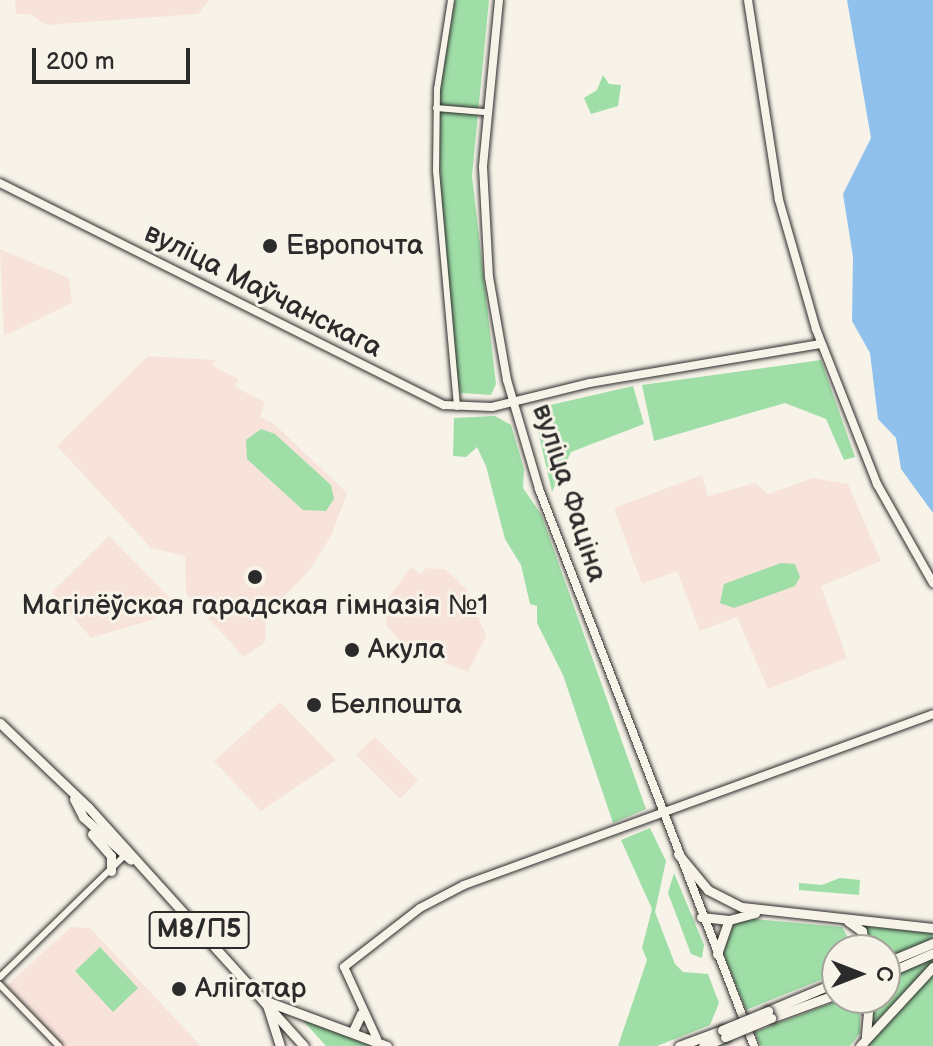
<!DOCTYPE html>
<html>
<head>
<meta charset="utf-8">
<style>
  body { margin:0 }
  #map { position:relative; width:933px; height:1046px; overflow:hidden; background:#f7f3e8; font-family:"Balsamiq Sans",sans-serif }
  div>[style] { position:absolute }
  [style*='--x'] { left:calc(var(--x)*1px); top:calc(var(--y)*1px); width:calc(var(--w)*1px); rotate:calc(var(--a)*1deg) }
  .built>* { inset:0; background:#f8e3da }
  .green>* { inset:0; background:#9fdea7 }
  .water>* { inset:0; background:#90c1ec }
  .roads { filter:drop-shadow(0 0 2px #2b2b2b) drop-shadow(0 0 2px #2b2b2b) }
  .street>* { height:6px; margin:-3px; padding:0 3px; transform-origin:3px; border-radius:3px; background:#f7f3e8 }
  .secondary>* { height:8px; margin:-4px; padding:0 4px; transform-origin:4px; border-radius:4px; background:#f7f3e8 }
  .primary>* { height:9px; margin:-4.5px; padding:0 4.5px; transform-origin:4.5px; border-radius:4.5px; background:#f7f3e8 }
  .bridges { filter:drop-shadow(0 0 2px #2b2b2b) drop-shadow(0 0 2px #2b2b2b) }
  .primary-bridge>* { height:9px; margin:-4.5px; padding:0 4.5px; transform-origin:4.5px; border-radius:4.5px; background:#f7f3e8 }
  .dots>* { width:22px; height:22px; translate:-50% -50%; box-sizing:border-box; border:4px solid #f7f3e8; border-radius:50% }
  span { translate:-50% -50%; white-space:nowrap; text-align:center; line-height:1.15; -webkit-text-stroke:6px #f7f3e8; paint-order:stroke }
  .shield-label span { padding:2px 6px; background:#f7f3e8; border:2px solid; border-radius:6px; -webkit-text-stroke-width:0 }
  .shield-label { font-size:26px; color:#2b2b2b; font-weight:700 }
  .poi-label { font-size:28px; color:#2b2b2b }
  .left { translate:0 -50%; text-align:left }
  .street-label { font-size:28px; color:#2b2b2b }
  .north { position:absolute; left:821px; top:934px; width:80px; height:80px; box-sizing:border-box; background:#f7f3e8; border:2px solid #a5a39c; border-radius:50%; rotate:90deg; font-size:22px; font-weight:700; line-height:32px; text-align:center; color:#2b2b2b }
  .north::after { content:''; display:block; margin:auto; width:28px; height:36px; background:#2b2b2b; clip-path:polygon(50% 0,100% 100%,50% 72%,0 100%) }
  .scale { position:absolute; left:32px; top:48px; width:158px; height:36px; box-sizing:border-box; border:4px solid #2b2b2b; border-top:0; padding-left:10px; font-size:24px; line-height:28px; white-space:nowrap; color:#2b2b2b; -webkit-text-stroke:6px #f7f3e8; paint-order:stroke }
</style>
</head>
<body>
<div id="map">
  <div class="built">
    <i style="clip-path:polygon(15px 0,209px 0,198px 14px,46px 25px,30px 14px,16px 14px)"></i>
    <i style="clip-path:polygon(0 249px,69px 278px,72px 303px,4px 336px)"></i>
    <i style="clip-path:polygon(148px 356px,216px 360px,213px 366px,238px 379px,235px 387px,265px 402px,260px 417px,273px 423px,347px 493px,331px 536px,309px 571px,266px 614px,265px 642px,244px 657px,186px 594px,185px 556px,151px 548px,57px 446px)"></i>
    <i style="clip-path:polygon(702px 475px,708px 496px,755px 483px,768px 494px,813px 478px,848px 484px,881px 561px,821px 586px,847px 658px,768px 689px,737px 617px,700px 631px,677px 571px,642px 584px,614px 508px)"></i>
    <i style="clip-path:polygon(109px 536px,174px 602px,154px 619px,91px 638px,52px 592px)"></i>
    <i style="clip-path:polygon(411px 567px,420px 574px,426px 568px,445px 569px,468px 591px,486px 636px,468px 672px,405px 647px,386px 625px,388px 598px)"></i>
    <i style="clip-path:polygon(280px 702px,336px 760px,261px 811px,214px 761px)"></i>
    <i style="clip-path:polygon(375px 737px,418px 780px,400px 799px,356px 755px)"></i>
    <i style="clip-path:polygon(71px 927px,90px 928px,201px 1046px,63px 1046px,5px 987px)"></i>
  </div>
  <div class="green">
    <i style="clip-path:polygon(455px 0,489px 0,472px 176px,496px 384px,491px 395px,460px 393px,442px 279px,439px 95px)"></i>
    <i style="clip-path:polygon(603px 75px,609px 84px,621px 85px,618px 106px,591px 114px,584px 98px,597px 90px)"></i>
    <i style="clip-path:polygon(821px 360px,855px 457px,844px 460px,826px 419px,785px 403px,654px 441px,642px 385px)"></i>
    <i style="clip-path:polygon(633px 386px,644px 424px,571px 452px,552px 492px,533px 409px)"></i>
    <i style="clip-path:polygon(495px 416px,511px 425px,524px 469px,523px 488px,541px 514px,646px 809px,613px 823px,563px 675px,537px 623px,537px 606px,530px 604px,521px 565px,505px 539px,486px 466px,477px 447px,466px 457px,453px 456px,454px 418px)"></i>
    <i style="clip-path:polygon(261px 429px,275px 434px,331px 485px,334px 499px,326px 511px,303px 510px,247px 459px,246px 440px)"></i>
    <i style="clip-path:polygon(781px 563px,795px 564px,800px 577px,795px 586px,734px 608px,720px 603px,724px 584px)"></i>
    <i style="clip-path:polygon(650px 828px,666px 861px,655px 912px,675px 964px,683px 972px,708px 974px,719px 1003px,710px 1025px,657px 1046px,618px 1046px,647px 960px,642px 948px,652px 909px,621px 840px)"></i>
    <i style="clip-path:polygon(674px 873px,704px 945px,702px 958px,691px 954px,668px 893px)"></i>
    <i style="clip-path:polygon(840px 878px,860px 880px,859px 895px,799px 890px,799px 883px,822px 885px)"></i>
    <i style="clip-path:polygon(744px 918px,842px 927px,854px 948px,837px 950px,833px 975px,746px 1010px,723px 953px,733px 926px)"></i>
    <i style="clip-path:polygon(860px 926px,933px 933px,933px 939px,885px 959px,885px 950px,869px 950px)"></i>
    <i style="clip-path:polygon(100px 947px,138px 988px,113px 1012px,75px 971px)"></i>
    <i style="clip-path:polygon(933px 957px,933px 963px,872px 1026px,860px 998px,885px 998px,885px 977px)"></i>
    <i style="clip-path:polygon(933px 974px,933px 1046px,864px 1046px)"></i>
    <i style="clip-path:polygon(840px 1000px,860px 1015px,860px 1033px,850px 1046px,761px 1046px,755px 1032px)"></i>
    <i style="clip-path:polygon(297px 1014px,384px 1046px,326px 1046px)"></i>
  </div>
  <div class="water">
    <i style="clip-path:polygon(847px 0,933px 0,933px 513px,901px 469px,896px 438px,878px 419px,870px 353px,852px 321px,853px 257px,843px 194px,871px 138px)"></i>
  </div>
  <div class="roads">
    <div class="street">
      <i style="--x:451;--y:0;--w:90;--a:98.9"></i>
      <i style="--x:437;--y:89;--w:82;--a:90.7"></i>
      <i style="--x:436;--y:171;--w:237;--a:84.9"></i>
      <i style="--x:436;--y:108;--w:48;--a:4.8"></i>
      <i style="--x:0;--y:977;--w:176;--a:-44.3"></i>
      <i style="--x:0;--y:985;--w:85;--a:46"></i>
    </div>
    <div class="secondary">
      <i style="--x:499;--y:0;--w:168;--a:95.5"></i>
      <i style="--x:483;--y:167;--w:110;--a:86.9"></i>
      <i style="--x:489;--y:277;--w:105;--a:80.1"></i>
      <i style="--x:507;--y:380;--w:114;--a:73.6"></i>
      <i style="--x:539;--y:489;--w:597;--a:68.89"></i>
      <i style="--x:748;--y:0;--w:202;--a:81.2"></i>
      <i style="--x:779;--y:200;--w:134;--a:74"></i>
      <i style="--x:816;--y:329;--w:167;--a:68.5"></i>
      <i style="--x:877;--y:484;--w:114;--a:60.5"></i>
      <i style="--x:0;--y:183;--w:496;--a:26.6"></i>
      <i style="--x:444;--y:405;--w:48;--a:2.4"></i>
      <i style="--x:492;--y:407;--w:101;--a:-13.8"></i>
      <i style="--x:590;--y:383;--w:234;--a:-9.6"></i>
      <i style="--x:377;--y:1039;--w:79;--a:-114.6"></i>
      <i style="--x:344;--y:967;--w:96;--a:-37.8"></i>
      <i style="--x:420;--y:908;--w:50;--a:-27.6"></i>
      <i style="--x:464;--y:885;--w:499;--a:-20"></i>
    </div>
    <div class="primary">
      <i style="--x:0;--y:723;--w:122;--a:43.7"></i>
      <i style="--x:88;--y:807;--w:322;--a:47.9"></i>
      <i style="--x:74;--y:799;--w:20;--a:63"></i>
      <i style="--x:83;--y:817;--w:64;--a:41.9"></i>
      <i style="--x:92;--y:834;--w:29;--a:49"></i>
      <i style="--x:111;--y:856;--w:15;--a:90"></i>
      <i style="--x:678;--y:854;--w:47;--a:50.2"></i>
      <i style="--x:708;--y:890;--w:38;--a:27"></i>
      <i style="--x:742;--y:907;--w:192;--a:6.3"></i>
      <i style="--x:701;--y:917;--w:28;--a:6"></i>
      <i style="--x:848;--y:921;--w:17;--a:36"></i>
      <i style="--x:862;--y:931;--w:19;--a:81"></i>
      <i style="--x:717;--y:954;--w:36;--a:-71"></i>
      <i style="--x:729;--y:920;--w:27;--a:-15"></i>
      <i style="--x:885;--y:963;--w:52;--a:-22.6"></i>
      <i style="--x:885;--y:974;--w:52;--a:-23.6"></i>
      <i style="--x:856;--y:998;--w:18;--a:49"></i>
      <i style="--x:868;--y:1012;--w:25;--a:95"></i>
      <i style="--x:266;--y:1001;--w:129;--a:20.4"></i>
      <i style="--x:267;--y:1005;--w:43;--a:72.4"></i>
      <i style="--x:768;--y:1011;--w:75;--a:-22.8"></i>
      <i style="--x:771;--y:1018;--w:70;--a:-20"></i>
      <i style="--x:354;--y:1029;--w:17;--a:-65"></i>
      <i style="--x:679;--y:1046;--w:46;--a:-20.4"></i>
      <i style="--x:703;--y:1046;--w:24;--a:-22"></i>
      <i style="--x:860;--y:1046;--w:108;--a:-47.3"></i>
    </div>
  </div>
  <div class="bridges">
    <div class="primary-bridge">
      <i style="--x:722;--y:1030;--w:50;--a:-22.4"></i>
      <i style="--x:725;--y:1037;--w:50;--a:-22.4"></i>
    </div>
  </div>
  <div class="dots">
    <i style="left:270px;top:246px;background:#2b2b2b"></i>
    <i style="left:255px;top:577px;background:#2b2b2b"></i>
    <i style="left:352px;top:650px;background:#2b2b2b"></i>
    <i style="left:314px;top:705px;background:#2b2b2b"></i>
    <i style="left:179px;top:989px;background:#2b2b2b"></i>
  </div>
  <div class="shield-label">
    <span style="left:199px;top:930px">М8/П5</span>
  </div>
  <div class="poi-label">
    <span class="left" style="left:286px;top:246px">Европочта</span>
    <span style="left:255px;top:606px">Магілёўская гарадская гімназія №1</span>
    <span class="left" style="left:368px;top:650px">Акула</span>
    <span class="left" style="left:330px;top:705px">Белпошта</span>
    <span class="left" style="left:195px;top:989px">Алігатар</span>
  </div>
  <div class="street-label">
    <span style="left:263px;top:291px;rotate:27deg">вуліца Маўчанскага</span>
    <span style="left:569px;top:493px;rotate:72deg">вуліца Фаціна</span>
  </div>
  <div class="north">С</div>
  <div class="scale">200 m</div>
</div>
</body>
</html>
